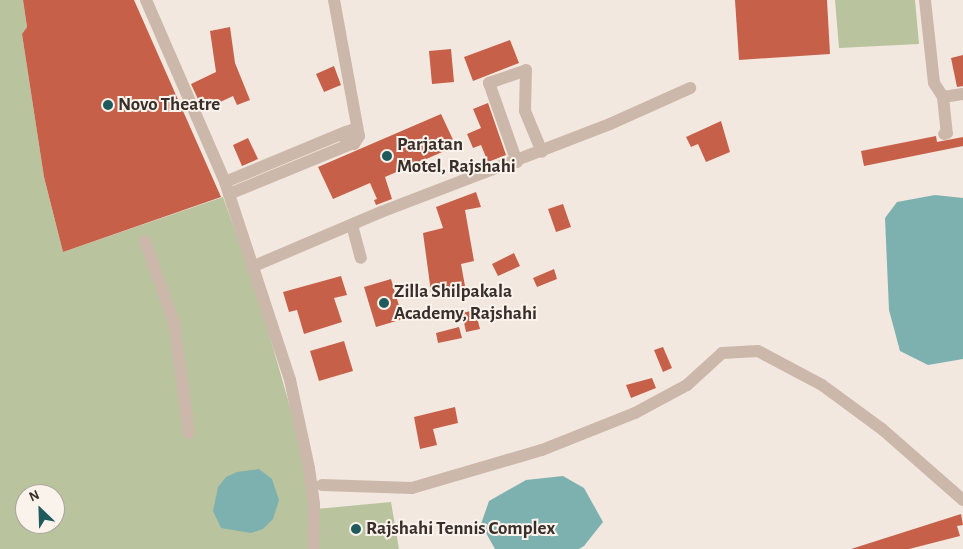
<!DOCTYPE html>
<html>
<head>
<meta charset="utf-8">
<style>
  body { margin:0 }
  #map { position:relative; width:963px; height:549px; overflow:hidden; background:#f3e8df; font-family:"Alegreya Sans",sans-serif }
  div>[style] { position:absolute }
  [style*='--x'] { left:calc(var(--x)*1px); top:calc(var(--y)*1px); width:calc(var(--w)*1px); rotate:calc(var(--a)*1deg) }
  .green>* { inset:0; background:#b9c39e }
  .water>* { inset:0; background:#7db1b0 }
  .building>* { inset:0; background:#c76049 }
  .minor>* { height:12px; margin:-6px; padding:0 6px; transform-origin:6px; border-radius:6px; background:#ccb8aa }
  .dots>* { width:14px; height:14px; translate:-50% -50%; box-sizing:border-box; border:2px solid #faf3ec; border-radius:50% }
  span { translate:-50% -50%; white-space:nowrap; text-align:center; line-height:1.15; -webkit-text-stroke:4px #faf3ec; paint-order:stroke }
  .poi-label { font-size:19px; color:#392e2a; font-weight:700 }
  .left { translate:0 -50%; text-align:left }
  .north { position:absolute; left:15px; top:484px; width:50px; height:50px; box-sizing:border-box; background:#faf3ec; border:1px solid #ada49e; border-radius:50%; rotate:336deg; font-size:14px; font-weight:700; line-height:20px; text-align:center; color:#392e2a }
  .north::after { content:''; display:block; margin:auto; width:18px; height:22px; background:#1f5b5c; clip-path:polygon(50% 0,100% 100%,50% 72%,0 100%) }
</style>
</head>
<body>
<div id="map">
  <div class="green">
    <i style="clip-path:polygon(evenodd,0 0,23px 0,27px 27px,22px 34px,44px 177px,63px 252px,223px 197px,257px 292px,297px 431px,308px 481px,309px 549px,0 549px,0 0,25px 494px,55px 494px,55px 524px,25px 524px,25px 494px)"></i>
    <i style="clip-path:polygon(835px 0,915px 0,919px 44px,839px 48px)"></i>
    <i style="clip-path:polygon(391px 502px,399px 549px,315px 549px,316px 509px)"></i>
  </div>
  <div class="water">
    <i style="clip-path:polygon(935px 195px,963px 198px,963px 359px,928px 365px,900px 351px,889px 310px,885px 218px,897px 202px)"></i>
    <i style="clip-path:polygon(259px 469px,272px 479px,279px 500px,273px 519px,263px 529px,251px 533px,221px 528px,213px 511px,218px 487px,226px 477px,237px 472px)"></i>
    <i style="clip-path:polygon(563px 476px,584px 488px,603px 522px,584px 546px,579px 549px,495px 549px,481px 524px,489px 501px,526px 480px)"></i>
  </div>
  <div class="building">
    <i style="clip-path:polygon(23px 0,134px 0,221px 197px,63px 252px,44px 177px,22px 34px,27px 27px)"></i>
    <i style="clip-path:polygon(735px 0,827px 0,830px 54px,739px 60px)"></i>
    <i style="clip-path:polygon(230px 27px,235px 63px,250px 100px,237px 105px,233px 96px,203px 110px,191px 84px,216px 72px,210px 31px)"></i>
    <i style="clip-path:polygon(510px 40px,519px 63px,473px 81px,464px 57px)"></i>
    <i style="clip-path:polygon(451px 49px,454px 82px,432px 84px,429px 51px)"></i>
    <i style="clip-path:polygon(963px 55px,963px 86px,957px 87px,951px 58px)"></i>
    <i style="clip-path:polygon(334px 66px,341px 85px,324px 92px,316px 74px)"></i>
    <i style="clip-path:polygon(488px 103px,506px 155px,488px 162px,481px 145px,473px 148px,467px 134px,481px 128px,473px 109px)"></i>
    <i style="clip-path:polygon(441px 114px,456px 146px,385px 177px,392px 199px,376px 205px,374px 200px,377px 199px,370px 183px,333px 199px,318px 167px)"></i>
    <i style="clip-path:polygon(721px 121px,730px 152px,706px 162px,698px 144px,691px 147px,686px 137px)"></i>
    <i style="clip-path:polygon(936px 136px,937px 142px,963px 137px,963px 146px,864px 166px,861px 151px)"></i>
    <i style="clip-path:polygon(248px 138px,258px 159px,242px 166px,233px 145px)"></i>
    <i style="clip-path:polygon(476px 192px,481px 207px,465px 210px,474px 261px,461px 264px,465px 286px,431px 292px,423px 233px,443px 228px,436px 207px)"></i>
    <i style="clip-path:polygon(563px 204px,571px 227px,556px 232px,548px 209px)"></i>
    <i style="clip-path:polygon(514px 253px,520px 266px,498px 276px,492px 264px)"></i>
    <i style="clip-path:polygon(554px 269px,557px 279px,537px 287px,533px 278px)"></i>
    <i style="clip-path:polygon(341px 276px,347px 295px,334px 298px,342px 322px,304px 334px,297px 310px,289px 312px,283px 292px)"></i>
    <i style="clip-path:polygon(391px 279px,403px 319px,376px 327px,364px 287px)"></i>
    <i style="clip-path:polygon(475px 310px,480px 329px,466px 332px,462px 313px)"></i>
    <i style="clip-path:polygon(459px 327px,462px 338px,438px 343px,436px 333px)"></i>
    <i style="clip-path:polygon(344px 341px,353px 371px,319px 381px,310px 351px)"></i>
    <i style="clip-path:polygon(663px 347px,672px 368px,663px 372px,654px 350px)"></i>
    <i style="clip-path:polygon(652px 378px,656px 388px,631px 398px,626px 385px)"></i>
    <i style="clip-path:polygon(455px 407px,458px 423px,433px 429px,437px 445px,420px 449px,414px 417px)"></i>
    <i style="clip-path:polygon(961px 514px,963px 525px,957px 526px,960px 536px,909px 549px,851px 549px)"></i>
  </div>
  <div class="minor">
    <i style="--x:146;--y:0;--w:198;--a:66.5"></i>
    <i style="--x:225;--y:182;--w:208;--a:71.8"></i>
    <i style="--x:290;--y:380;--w:90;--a:77.8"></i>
    <i style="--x:309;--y:468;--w:36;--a:82"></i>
    <i style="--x:314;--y:504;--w:45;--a:91.3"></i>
    <i style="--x:334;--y:0;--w:138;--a:79.6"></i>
    <i style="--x:359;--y:136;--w:9;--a:122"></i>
    <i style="--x:354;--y:144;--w:6;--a:-171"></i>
    <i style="--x:348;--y:143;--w:6;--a:-121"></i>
    <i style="--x:345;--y:138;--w:6;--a:-81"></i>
    <i style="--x:346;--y:132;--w:6;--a:-18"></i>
    <i style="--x:352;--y:130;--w:9;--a:41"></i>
    <i style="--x:925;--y:0;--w:83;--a:83.8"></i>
    <i style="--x:934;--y:83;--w:17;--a:57"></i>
    <i style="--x:943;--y:97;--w:20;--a:-9"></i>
    <i style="--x:943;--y:97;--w:36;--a:84"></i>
    <i style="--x:947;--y:133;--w:3;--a:162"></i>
    <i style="--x:517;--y:162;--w:84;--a:-109.5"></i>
    <i style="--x:489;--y:83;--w:39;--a:-19"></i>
    <i style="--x:526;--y:70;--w:41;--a:91.4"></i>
    <i style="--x:525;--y:111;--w:44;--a:67.5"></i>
    <i style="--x:225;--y:182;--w:131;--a:-22.5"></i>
    <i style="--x:229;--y:194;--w:132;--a:-22.3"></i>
    <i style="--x:352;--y:225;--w:34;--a:75"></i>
    <i style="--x:145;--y:241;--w:87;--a:70.5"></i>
    <i style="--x:174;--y:323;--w:111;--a:82.2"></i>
    <i style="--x:254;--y:266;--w:138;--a:-23"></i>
    <i style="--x:381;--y:212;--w:245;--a:-21"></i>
    <i style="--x:610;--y:124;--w:88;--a:-24.2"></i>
    <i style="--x:322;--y:485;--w:90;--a:1.9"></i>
    <i style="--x:412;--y:488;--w:135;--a:-16.3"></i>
    <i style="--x:542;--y:450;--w:100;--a:-21.7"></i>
    <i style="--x:635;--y:413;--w:59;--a:-28.3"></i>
    <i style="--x:687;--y:385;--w:47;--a:-42.4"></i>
    <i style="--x:722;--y:353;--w:36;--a:-3"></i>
    <i style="--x:758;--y:351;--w:72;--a:28"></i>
    <i style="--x:822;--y:385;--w:74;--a:36.3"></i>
    <i style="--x:882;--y:429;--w:108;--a:41.2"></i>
  </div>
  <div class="dots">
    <i style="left:108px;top:105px;background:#1f5b5c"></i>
    <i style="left:387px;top:156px;background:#1f5b5c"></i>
    <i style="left:384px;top:303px;background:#1f5b5c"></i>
    <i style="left:356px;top:529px;background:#1f5b5c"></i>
  </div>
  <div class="poi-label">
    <span class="left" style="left:118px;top:105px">Novo Theatre</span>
    <span class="left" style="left:397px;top:156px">Parjatan<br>Motel, Rajshahi</span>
    <span class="left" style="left:394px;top:303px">Zilla Shilpakala<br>Academy, Rajshahi</span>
    <span class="left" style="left:366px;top:529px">Rajshahi Tennis Complex</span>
  </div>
  <div class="north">N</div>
</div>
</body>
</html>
